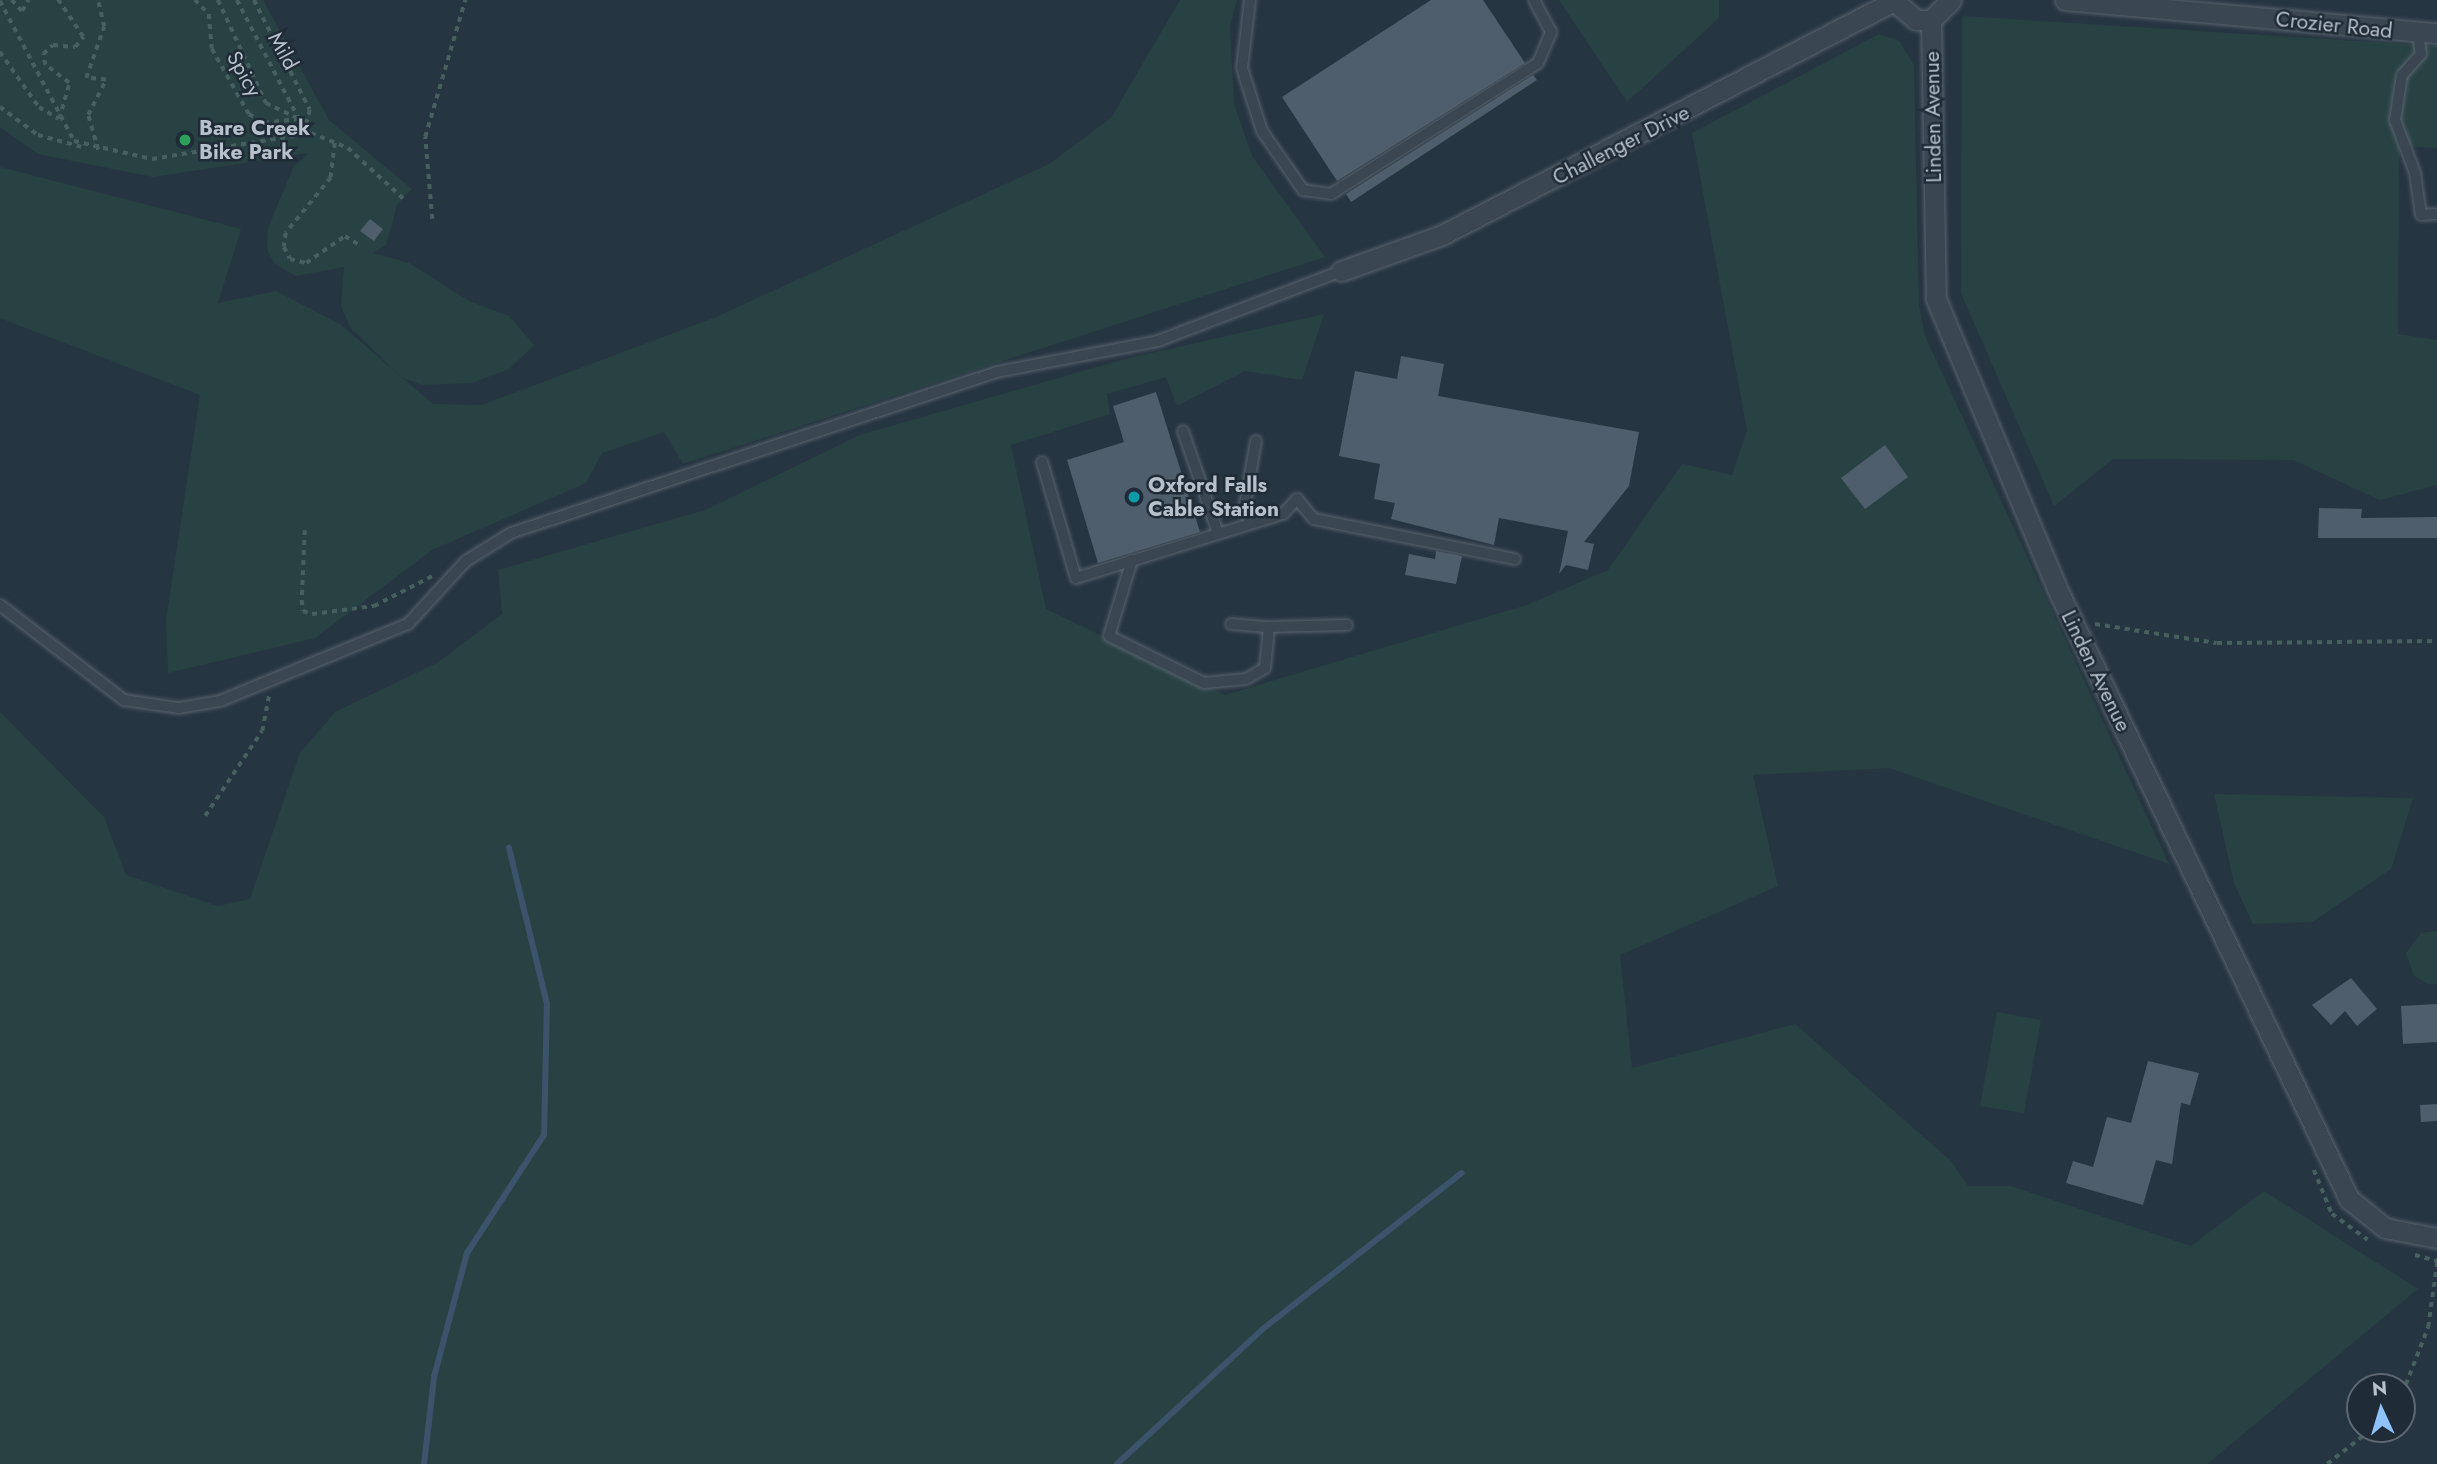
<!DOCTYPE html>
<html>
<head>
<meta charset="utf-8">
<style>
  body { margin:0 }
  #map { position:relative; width:2437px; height:1464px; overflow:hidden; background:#263542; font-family:Jost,sans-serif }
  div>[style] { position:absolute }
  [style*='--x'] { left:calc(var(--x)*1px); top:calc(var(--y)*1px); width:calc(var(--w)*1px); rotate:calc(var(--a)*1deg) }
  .green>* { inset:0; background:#284243 }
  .stream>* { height:6px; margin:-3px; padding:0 3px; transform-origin:3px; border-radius:3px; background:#3b546b }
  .building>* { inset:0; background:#4f5e6d }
  .path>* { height:3.5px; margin-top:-1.75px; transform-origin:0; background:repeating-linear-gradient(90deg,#465f5f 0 5px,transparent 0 10px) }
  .roads { filter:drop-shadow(0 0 2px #58646f) drop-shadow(0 0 2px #58646f) }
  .service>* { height:10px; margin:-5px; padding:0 5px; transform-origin:5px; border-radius:5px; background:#3a4652 }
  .minor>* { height:19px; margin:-9.5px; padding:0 9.5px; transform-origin:9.5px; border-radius:9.5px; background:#3a4652 }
  .dots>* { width:19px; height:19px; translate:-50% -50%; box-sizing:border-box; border:4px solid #1f2b37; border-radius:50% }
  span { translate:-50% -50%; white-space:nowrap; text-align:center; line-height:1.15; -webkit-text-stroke:5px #1f2b37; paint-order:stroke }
  .street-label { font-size:21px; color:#b7c1cc }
  .poi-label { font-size:21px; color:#b7c1cc; font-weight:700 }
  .left { translate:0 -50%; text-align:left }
  .north { position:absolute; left:2346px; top:1373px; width:70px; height:70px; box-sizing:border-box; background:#1f2b37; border:2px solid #5c6773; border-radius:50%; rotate:356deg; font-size:19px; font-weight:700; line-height:28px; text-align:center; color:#b7c1cc }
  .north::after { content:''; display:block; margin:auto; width:24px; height:32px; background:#8fc2f9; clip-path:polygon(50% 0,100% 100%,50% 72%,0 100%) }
</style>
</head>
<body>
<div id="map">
  <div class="green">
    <i style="clip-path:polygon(0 0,263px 0,329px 120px,412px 189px,397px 205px,386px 245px,373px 253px,409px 263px,469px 301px,509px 316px,534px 345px,509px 369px,472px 383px,422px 385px,401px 377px,350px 327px,341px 306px,344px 267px,296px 276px,275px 264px,267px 250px,268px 228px,294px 166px,309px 153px,153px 177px,38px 154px,0 127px)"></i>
    <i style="clip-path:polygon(1180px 0,1237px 0,1230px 27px,1234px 104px,1252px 156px,1325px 257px,683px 464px,664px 432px,602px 453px,586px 483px,432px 550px,315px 638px,168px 673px,166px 620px,200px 395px,0 318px,0 167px,241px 229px,218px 303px,276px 291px,340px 324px,433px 404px,482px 405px,714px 318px,1049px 164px,1111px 118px)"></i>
    <i style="clip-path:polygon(1559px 0,1719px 0,1719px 18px,1627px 102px)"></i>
    <i style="clip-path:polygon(1962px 16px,2437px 46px,2437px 148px,2399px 146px,2398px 334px,2437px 340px,2437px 485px,2380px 500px,2293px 460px,2113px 459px,2054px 506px,1961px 293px)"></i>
    <i style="clip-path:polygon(1879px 34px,1899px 41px,1914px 65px,1919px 306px,1925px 336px,2169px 864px,1889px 768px,1753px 775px,1778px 886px,1620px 955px,1632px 1068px,1795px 1024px,1951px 1161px,1968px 1186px,2011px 1186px,2191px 1246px,2264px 1191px,2418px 1289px,2207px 1464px,0 1464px,0 712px,104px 817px,126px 875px,218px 906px,250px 899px,300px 753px,335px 712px,437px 663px,502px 614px,498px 570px,705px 510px,860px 435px,1121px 360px,1324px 314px,1302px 380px,1245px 371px,1177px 406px,1166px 377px,1107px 394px,1110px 414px,1011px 445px,1046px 609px,1225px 695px,1527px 605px,1608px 570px,1682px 464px,1732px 475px,1747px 430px,1692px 133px)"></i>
    <i style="clip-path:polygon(2214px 794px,2413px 798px,2391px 869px,2312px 922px,2253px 924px,2234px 883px)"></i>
    <i style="clip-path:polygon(2437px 931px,2437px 984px,2428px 984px,2414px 976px,2406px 953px,2421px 933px)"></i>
    <i style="clip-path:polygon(1997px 1012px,2041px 1020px,2024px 1113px,1980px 1106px)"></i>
  </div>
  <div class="stream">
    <i style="--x:424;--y:1464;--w:88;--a:-83.4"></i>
    <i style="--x:434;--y:1377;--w:128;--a:-75.1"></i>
    <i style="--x:467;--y:1253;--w:141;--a:-56.9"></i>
    <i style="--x:544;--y:1135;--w:131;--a:-88.7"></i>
    <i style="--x:547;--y:1004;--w:161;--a:-103.7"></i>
    <i style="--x:1117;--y:1464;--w:200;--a:-42.8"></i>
    <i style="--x:1264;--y:1328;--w:251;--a:-38.1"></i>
  </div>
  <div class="building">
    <i style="clip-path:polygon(1431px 0,1483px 0,1525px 63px,1337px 181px,1282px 97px)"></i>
    <i style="clip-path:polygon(1533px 75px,1537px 80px,1351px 202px,1346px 194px)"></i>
    <i style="clip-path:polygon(370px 219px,383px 229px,374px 241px,360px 231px)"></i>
    <i style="clip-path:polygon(1401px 356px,1444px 364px,1438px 396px,1639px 432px,1629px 486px,1584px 542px,1594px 544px,1588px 570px,1566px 565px,1559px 574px,1568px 531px,1499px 518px,1494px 545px,1391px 519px,1395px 503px,1374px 499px,1380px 464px,1339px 456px,1355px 371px,1397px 379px)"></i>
    <i style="clip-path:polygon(1156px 392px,1200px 532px,1098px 563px,1067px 460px,1124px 442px,1113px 406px)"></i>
    <i style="clip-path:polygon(1885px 445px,1908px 477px,1865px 509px,1841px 478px)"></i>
    <i style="clip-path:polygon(2319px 508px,2362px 509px,2361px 518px,2437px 517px,2437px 538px,2318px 538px)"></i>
    <i style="clip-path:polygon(1436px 551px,1462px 556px,1456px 584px,1405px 575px,1409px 554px,1435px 559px)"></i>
    <i style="clip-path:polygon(2351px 978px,2377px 1009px,2357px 1026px,2345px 1011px,2331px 1025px,2312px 1005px)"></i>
    <i style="clip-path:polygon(2437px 1004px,2437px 1042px,2403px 1044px,2401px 1006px)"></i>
    <i style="clip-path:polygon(2148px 1061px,2199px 1073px,2190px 1105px,2181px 1103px,2172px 1164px,2156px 1160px,2143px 1205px,2066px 1183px,2073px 1161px,2093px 1167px,2107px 1117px,2131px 1123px)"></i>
    <i style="clip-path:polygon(2437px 1104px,2437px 1121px,2421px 1122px,2420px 1105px)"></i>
  </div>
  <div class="path">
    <i style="--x:12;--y:0;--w:15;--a:48"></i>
    <i style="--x:22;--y:11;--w:13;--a:-61"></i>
    <i style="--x:195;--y:0;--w:20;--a:45"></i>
    <i style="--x:209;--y:14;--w:35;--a:85"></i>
    <i style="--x:212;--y:49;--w:75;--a:60.4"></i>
    <i style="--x:249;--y:114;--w:17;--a:31"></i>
    <i style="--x:264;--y:123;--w:35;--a:-7"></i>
    <i style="--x:218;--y:0;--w:114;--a:65"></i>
    <i style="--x:266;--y:103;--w:47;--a:25.5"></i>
    <i style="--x:237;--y:0;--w:134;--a:62.5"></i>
    <i style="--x:254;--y:0;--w:123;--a:63"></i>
    <i style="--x:310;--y:110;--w:24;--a:105"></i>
    <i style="--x:0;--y:1;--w:158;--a:62.1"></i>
    <i style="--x:74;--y:141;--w:80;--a:13"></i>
    <i style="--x:152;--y:159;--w:161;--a:-9.3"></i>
    <i style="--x:311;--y:133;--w:40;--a:22"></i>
    <i style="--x:348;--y:148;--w:79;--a:42.4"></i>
    <i style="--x:0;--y:52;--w:67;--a:54.7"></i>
    <i style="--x:39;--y:107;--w:23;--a:31"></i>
    <i style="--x:59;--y:119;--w:37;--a:-74"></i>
    <i style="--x:69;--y:83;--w:30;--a:-143"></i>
    <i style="--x:45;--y:65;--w:11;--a:-100"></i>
    <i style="--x:43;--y:54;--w:13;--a:-42"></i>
    <i style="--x:53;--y:45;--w:22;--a:5"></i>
    <i style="--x:75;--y:47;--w:13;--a:-51"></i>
    <i style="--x:83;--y:37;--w:45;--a:-124"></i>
    <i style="--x:0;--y:107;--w:47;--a:36.4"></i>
    <i style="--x:38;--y:135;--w:46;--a:15.3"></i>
    <i style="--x:335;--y:143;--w:35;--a:97"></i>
    <i style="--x:331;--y:178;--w:71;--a:129.3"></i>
    <i style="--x:286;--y:233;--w:14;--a:98"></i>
    <i style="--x:284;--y:247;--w:13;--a:63"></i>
    <i style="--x:290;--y:259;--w:16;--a:14"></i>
    <i style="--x:306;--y:263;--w:47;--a:-34.7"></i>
    <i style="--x:345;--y:236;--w:15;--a:32"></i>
    <i style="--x:98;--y:150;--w:36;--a:-106"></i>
    <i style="--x:88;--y:115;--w:39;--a:-63"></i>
    <i style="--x:106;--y:80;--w:20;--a:-174"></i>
    <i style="--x:86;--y:78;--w:54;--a:-70.6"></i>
    <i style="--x:104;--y:27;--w:28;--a:-103"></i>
    <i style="--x:432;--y:219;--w:82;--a:-94.9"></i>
    <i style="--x:425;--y:137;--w:143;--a:-73.7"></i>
    <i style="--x:305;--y:530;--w:70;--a:92.5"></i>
    <i style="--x:302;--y:600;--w:11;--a:85"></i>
    <i style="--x:303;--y:611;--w:9;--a:18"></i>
    <i style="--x:312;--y:614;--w:63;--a:-7.4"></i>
    <i style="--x:374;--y:606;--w:65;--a:-27.3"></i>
    <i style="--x:2095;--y:624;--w:123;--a:8.9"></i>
    <i style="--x:2217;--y:643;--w:220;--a:-0.5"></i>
    <i style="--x:205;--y:816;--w:102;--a:-56.2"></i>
    <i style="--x:262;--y:731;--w:36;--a:-79"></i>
    <i style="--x:2314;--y:1170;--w:48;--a:67.8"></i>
    <i style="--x:2332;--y:1214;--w:44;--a:35.8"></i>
    <i style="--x:2415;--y:1255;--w:23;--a:15"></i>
    <i style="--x:2402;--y:1394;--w:72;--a:-68.8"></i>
    <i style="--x:2428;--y:1327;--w:66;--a:-82.1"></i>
    <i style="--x:2327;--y:1464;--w:57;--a:-37.9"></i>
  </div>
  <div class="roads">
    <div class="service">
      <i style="--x:1250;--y:0;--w:68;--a:96.7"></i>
      <i style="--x:1242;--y:68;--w:66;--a:72.4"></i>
      <i style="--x:1262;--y:131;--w:72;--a:55.2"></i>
      <i style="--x:1303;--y:190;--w:28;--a:8"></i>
      <i style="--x:1331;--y:194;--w:245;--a:-32.3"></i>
      <i style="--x:1538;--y:63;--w:34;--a:-67"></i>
      <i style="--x:1551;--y:32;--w:36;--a:-118"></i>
      <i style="--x:2418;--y:33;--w:21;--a:82"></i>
      <i style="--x:2421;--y:54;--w:28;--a:132"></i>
      <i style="--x:2402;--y:75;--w:46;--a:98.8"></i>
      <i style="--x:2395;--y:120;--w:57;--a:69.3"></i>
      <i style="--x:2415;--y:173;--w:42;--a:81.9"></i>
      <i style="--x:2421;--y:215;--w:16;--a:-4"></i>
      <i style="--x:1183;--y:431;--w:108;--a:71.1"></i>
      <i style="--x:1042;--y:462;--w:121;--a:73.7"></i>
      <i style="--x:1076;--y:578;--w:217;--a:-17.2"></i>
      <i style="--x:1283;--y:514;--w:21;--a:-47"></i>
      <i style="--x:1297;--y:499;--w:26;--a:50"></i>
      <i style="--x:1314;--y:519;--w:205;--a:11.3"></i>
      <i style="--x:1250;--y:523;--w:20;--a:-105"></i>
      <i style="--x:1245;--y:504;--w:64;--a:-80.1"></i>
      <i style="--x:1132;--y:560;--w:79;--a:106.8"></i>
      <i style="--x:1109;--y:636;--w:106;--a:26.3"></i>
      <i style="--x:1204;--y:683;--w:42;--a:-5.4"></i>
      <i style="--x:1246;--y:679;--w:22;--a:-30"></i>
      <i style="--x:1265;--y:668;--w:41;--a:-84.4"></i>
      <i style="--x:1269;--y:627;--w:78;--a:-1.5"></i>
      <i style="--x:0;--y:605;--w:156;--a:37.5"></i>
      <i style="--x:124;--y:700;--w:56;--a:8.3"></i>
      <i style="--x:179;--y:708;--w:42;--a:-9.7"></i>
      <i style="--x:220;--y:701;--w:203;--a:-22.3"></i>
      <i style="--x:408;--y:624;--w:86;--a:-47.4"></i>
      <i style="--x:466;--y:561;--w:53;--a:-31.9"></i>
      <i style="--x:511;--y:533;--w:512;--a:-18.33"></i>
      <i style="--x:997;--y:372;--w:164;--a:-10.9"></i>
      <i style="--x:1158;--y:341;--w:196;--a:-20.9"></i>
      <i style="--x:1231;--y:624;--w:38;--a:5"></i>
    </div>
    <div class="minor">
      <i style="--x:1893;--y:0;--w:30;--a:41"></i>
      <i style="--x:1916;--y:20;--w:15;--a:0"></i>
      <i style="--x:1931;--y:20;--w:28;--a:-45"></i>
      <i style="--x:2065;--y:0;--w:373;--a:5.1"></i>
      <i style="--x:1931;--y:20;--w:279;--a:89"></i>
      <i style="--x:1936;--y:299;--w:321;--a:67.3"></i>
      <i style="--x:2060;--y:595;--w:670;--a:64.43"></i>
      <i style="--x:2349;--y:1199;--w:46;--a:38.9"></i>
      <i style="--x:2385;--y:1228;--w:53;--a:10.9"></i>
      <i style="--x:1341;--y:271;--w:107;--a:-19.6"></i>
      <i style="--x:1442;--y:235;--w:509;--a:-27.37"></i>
    </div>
  </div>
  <div class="dots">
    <i style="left:185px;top:140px;background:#2e9e5b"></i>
    <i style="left:1134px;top:497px;background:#0f9aa8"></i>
  </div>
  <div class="street-label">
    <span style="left:2334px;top:25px;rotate:6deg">Crozier Road</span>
    <span style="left:283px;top:51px;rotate:61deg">Mild</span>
    <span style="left:244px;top:74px;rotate:61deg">Spicy</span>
    <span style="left:1933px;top:117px;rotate:-91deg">Linden Avenue</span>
    <span style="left:1621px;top:145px;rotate:-27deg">Challenger Drive</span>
    <span style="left:2096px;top:671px;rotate:64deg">Linden Avenue</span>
  </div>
  <div class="poi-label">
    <span class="left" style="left:199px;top:140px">Bare Creek<br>Bike Park</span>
    <span class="left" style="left:1148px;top:497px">Oxford Falls<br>Cable Station</span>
  </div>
  <div class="north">N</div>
</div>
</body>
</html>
